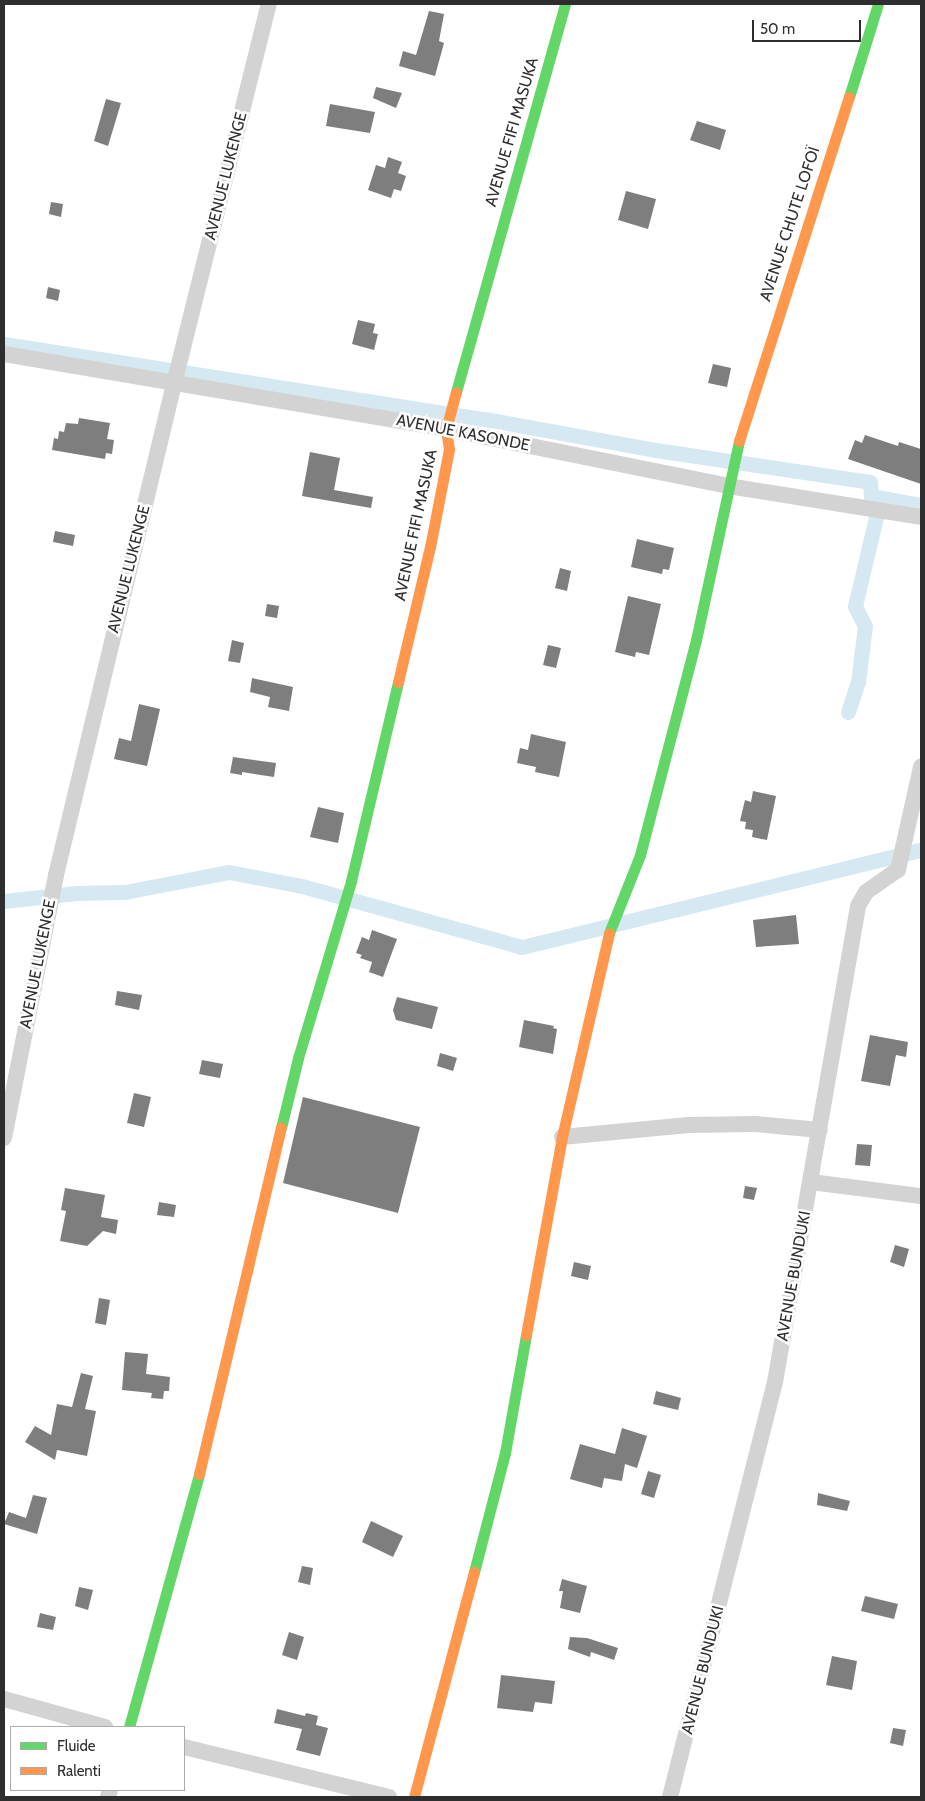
<!DOCTYPE html>
<html>
<head>
<meta charset="utf-8">
<style>
  body { margin:0 }
  #map { position:relative; width:925px; height:1801px; overflow:hidden; background:#fff; font-family:Cabin,sans-serif }
  div>[style] { position:absolute }
  [style*='--x'] { left:calc(var(--x)*1px); top:calc(var(--y)*1px); width:calc(var(--w)*1px); rotate:calc(var(--a)*1deg) }
  .canal>* { height:15px; margin:-7.5px; padding:0 7.5px; transform-origin:7.5px; border-radius:7.5px; background:#d6e9f3 }
  .building>* { inset:0; background:#7e7e7e }
  .street>* { height:16px; margin:-8px; padding:0 8px; transform-origin:8px; border-radius:8px; background:#d3d3d3 }
  .fast>* { height:11px; margin:-5.5px; padding:0 5.5px; transform-origin:5.5px; border-radius:5.5px; background:#63d668 }
  .slow>* { height:11px; margin:-5.5px; padding:0 5.5px; transform-origin:5.5px; border-radius:5.5px; background:#ff974d }
  span { translate:-50% -50%; white-space:nowrap; text-align:center; line-height:1.15; -webkit-text-stroke:5px #fff; paint-order:stroke }
  .street-label { font-size:16px; color:#2e2e2e }
  .frame { position:absolute; inset:0; border:5px solid #2e2e2e; pointer-events:none }
  .legend { position:absolute; left:10px; top:1726px; width:175px; height:65px; box-sizing:border-box; background:#fff; border:1px solid #ababab; margin:0; padding:6px 9px; list-style:none; font-size:15px; color:#2e2e2e }
  .legend li { display:flex; align-items:center; gap:10px; height:25px }
  .legend b { width:25px; border:1px solid #ababab }
  .scale { position:absolute; left:752px; top:20px; width:109px; height:22px; box-sizing:border-box; border:2px solid #2e2e2e; border-top:0; padding-left:6px; font-size:15px; line-height:18px; white-space:nowrap; color:#2e2e2e; -webkit-text-stroke:4px #fff; paint-order:stroke }
</style>
</head>
<body>
<div id="map">
  <div class="canal">
    <i style="--x:4;--y:344;--w:487;--a:8.9"></i>
    <i style="--x:485;--y:419;--w:174;--a:10.3"></i>
    <i style="--x:656;--y:450;--w:216;--a:8.5"></i>
    <i style="--x:870;--y:482;--w:14;--a:86"></i>
    <i style="--x:871;--y:496;--w:51;--a:10.2"></i>
    <i style="--x:848;--y:712;--w:32;--a:-72"></i>
    <i style="--x:858;--y:682;--w:56;--a:-82.9"></i>
    <i style="--x:865;--y:626;--w:22;--a:-117"></i>
    <i style="--x:855;--y:606;--w:91;--a:-76.7"></i>
    <i style="--x:876;--y:517;--w:17;--a:-103"></i>
    <i style="--x:4;--y:901;--w:73;--a:-6.3"></i>
    <i style="--x:77;--y:893;--w:48;--a:-1.2"></i>
    <i style="--x:125;--y:892;--w:106;--a:-10.9"></i>
    <i style="--x:229;--y:872;--w:74;--a:10.9"></i>
    <i style="--x:302;--y:886;--w:228;--a:15.5"></i>
    <i style="--x:522;--y:947;--w:411;--a:-13.7"></i>
  </div>
  <div class="building">
    <i style="clip-path:polygon(429px 11px,444px 14px,439px 41px,444px 43px,435px 76px,399px 66px,403px 51px,416px 55px)"></i>
    <i style="clip-path:polygon(376px 87px,402px 93px,396px 108px,373px 98px)"></i>
    <i style="clip-path:polygon(106px 99px,121px 103px,108px 146px,94px 141px)"></i>
    <i style="clip-path:polygon(330px 104px,375px 112px,370px 133px,326px 126px)"></i>
    <i style="clip-path:polygon(697px 121px,726px 130px,720px 150px,690px 140px)"></i>
    <i style="clip-path:polygon(388px 157px,402px 162px,398px 173px,406px 176px,401px 191px,394px 189px,391px 198px,368px 190px,376px 165px,385px 168px)"></i>
    <i style="clip-path:polygon(626px 191px,656px 199px,648px 229px,618px 220px)"></i>
    <i style="clip-path:polygon(51px 202px,63px 204px,61px 217px,49px 214px)"></i>
    <i style="clip-path:polygon(48px 287px,60px 290px,58px 301px,46px 298px)"></i>
    <i style="clip-path:polygon(358px 320px,375px 324px,373px 333px,378px 334px,374px 350px,352px 344px)"></i>
    <i style="clip-path:polygon(713px 364px,731px 368px,727px 387px,708px 383px)"></i>
    <i style="clip-path:polygon(79px 418px,110px 423px,107px 439px,114px 440px,112px 454px,106px 453px,105px 459px,52px 450px,54px 438px,58px 439px,59px 431px,64px 432px,66px 423px,78px 424px)"></i>
    <i style="clip-path:polygon(865px 435px,898px 446px,899px 442px,921px 449px,921px 484px,848px 459px,855px 440px,862px 443px)"></i>
    <i style="clip-path:polygon(310px 452px,340px 458px,334px 490px,373px 497px,371px 508px,302px 496px)"></i>
    <i style="clip-path:polygon(55px 531px,75px 535px,73px 546px,53px 542px)"></i>
    <i style="clip-path:polygon(637px 539px,674px 548px,669px 570px,663px 569px,662px 574px,631px 567px)"></i>
    <i style="clip-path:polygon(560px 568px,571px 571px,567px 591px,555px 588px)"></i>
    <i style="clip-path:polygon(628px 596px,661px 604px,649px 655px,636px 652px,635px 657px,615px 652px)"></i>
    <i style="clip-path:polygon(267px 604px,279px 606px,277px 618px,265px 616px)"></i>
    <i style="clip-path:polygon(232px 640px,244px 643px,240px 663px,228px 661px)"></i>
    <i style="clip-path:polygon(548px 645px,561px 648px,556px 668px,543px 665px)"></i>
    <i style="clip-path:polygon(252px 678px,293px 687px,289px 711px,268px 707px,270px 697px,250px 692px)"></i>
    <i style="clip-path:polygon(139px 704px,160px 709px,147px 766px,114px 759px,119px 738px,131px 741px)"></i>
    <i style="clip-path:polygon(531px 734px,566px 742px,559px 777px,535px 772px,536px 767px,517px 763px,520px 748px,528px 750px)"></i>
    <i style="clip-path:polygon(233px 757px,276px 763px,274px 777px,242px 772px,242px 775px,230px 773px)"></i>
    <i style="clip-path:polygon(753px 791px,776px 796px,767px 840px,752px 837px,753px 830px,745px 829px,746px 822px,740px 821px,745px 800px,751px 802px)"></i>
    <i style="clip-path:polygon(318px 807px,344px 813px,338px 843px,310px 837px)"></i>
    <i style="clip-path:polygon(796px 915px,799px 944px,756px 947px,753px 920px)"></i>
    <i style="clip-path:polygon(372px 930px,397px 939px,383px 977px,369px 972px,372px 962px,360px 958px,362px 955px,356px 953px,362px 937px,369px 940px)"></i>
    <i style="clip-path:polygon(117px 991px,142px 995px,139px 1010px,115px 1005px)"></i>
    <i style="clip-path:polygon(397px 997px,438px 1007px,432px 1029px,396px 1020px,393px 1010px)"></i>
    <i style="clip-path:polygon(524px 1020px,554px 1026px,553px 1028px,557px 1029px,553px 1054px,519px 1047px)"></i>
    <i style="clip-path:polygon(870px 1035px,908px 1042px,906px 1057px,896px 1055px,890px 1086px,861px 1081px)"></i>
    <i style="clip-path:polygon(440px 1053px,457px 1058px,453px 1071px,437px 1066px)"></i>
    <i style="clip-path:polygon(202px 1060px,223px 1064px,220px 1078px,199px 1074px)"></i>
    <i style="clip-path:polygon(134px 1093px,151px 1097px,144px 1127px,127px 1123px)"></i>
    <i style="clip-path:polygon(303px 1097px,420px 1127px,398px 1213px,283px 1183px)"></i>
    <i style="clip-path:polygon(857px 1144px,872px 1145px,870px 1166px,855px 1165px)"></i>
    <i style="clip-path:polygon(745px 1186px,757px 1188px,754px 1200px,743px 1198px)"></i>
    <i style="clip-path:polygon(65px 1188px,105px 1195px,101px 1217px,118px 1220px,116px 1234px,103px 1231px,87px 1246px,60px 1241px,66px 1211px,61px 1210px)"></i>
    <i style="clip-path:polygon(159px 1202px,176px 1205px,174px 1217px,157px 1215px)"></i>
    <i style="clip-path:polygon(895px 1245px,909px 1249px,904px 1267px,890px 1262px)"></i>
    <i style="clip-path:polygon(574px 1262px,591px 1266px,588px 1280px,571px 1276px)"></i>
    <i style="clip-path:polygon(99px 1298px,110px 1300px,106px 1325px,95px 1323px)"></i>
    <i style="clip-path:polygon(125px 1352px,148px 1354px,146px 1374px,170px 1377px,169px 1391px,164px 1391px,163px 1399px,151px 1398px,152px 1393px,122px 1390px)"></i>
    <i style="clip-path:polygon(81px 1373px,93px 1376px,85px 1409px,96px 1411px,87px 1456px,57px 1450px,55px 1460px,25px 1442px,35px 1426px,51px 1435px,57px 1404px,72px 1407px)"></i>
    <i style="clip-path:polygon(656px 1391px,681px 1398px,678px 1410px,653px 1404px)"></i>
    <i style="clip-path:polygon(622px 1428px,647px 1436px,637px 1468px,625px 1464px,622px 1481px,604px 1478px,602px 1488px,570px 1479px,580px 1444px,615px 1454px)"></i>
    <i style="clip-path:polygon(648px 1471px,661px 1475px,654px 1498px,641px 1494px)"></i>
    <i style="clip-path:polygon(818px 1493px,850px 1501px,847px 1511px,817px 1505px)"></i>
    <i style="clip-path:polygon(33px 1495px,47px 1498px,37px 1534px,4px 1524px,9px 1512px,26px 1518px)"></i>
    <i style="clip-path:polygon(371px 1521px,403px 1536px,393px 1557px,362px 1542px)"></i>
    <i style="clip-path:polygon(302px 1566px,313px 1568px,310px 1585px,298px 1582px)"></i>
    <i style="clip-path:polygon(562px 1579px,587px 1586px,580px 1613px,560px 1608px,563px 1591px,559px 1591px)"></i>
    <i style="clip-path:polygon(79px 1587px,93px 1590px,88px 1610px,75px 1606px)"></i>
    <i style="clip-path:polygon(865px 1596px,898px 1604px,894px 1619px,861px 1611px)"></i>
    <i style="clip-path:polygon(40px 1613px,56px 1617px,53px 1630px,37px 1627px)"></i>
    <i style="clip-path:polygon(289px 1632px,304px 1637px,297px 1660px,282px 1655px)"></i>
    <i style="clip-path:polygon(570px 1637px,587px 1638px,618px 1648px,614px 1660px,591px 1652px,590px 1657px,568px 1649px)"></i>
    <i style="clip-path:polygon(832px 1656px,857px 1661px,852px 1690px,826px 1685px)"></i>
    <i style="clip-path:polygon(501px 1675px,555px 1681px,552px 1704px,535px 1702px,533px 1712px,497px 1708px)"></i>
    <i style="clip-path:polygon(277px 1709px,305px 1716px,306px 1713px,318px 1716px,316px 1725px,328px 1728px,320px 1756px,296px 1750px,302px 1729px,274px 1723px)"></i>
    <i style="clip-path:polygon(893px 1728px,906px 1730px,903px 1746px,890px 1743px)"></i>
  </div>
  <div class="street">
    <i style="--x:4;--y:354;--w:448;--a:9.6"></i>
    <i style="--x:446;--y:429;--w:288;--a:11.4"></i>
    <i style="--x:728;--y:486;--w:195;--a:9.1"></i>
    <i style="--x:562;--y:1137;--w:127;--a:-5.4"></i>
    <i style="--x:688;--y:1125;--w:67;--a:-0.9"></i>
    <i style="--x:755;--y:1124;--w:65;--a:5.3"></i>
    <i style="--x:4;--y:1138;--w:268;--a:-78.8"></i>
    <i style="--x:56;--y:875;--w:505;--a:-76.49"></i>
    <i style="--x:174;--y:384;--w:392;--a:-76"></i>
    <i style="--x:811;--y:1182;--w:111;--a:7.3"></i>
    <i style="--x:4;--y:1699;--w:105;--a:15.5"></i>
    <i style="--x:184;--y:1747;--w:211;--a:13.7"></i>
    <i style="--x:108;--y:1797;--w:7;--a:-74"></i>
    <i style="--x:670;--y:1797;--w:428;--a:-75.8"></i>
    <i style="--x:775;--y:1382;--w:483;--a:-80.1"></i>
    <i style="--x:858;--y:906;--w:16;--a:-60"></i>
    <i style="--x:866;--y:892;--w:39;--a:-35"></i>
    <i style="--x:898;--y:870;--w:106;--a:-77.4"></i>
  </div>
  <div class="fast">
    <i style="--x:849;--y:97;--w:97;--a:-72.7"></i>
    <i style="--x:456;--y:392;--w:403;--a:-74.3"></i>
    <i style="--x:609;--y:933;--w:84;--a:-68.3"></i>
    <i style="--x:640;--y:855;--w:222;--a:-75.4"></i>
    <i style="--x:696;--y:640;--w:204;--a:-77.8"></i>
    <i style="--x:281;--y:1128;--w:72;--a:-76.3"></i>
    <i style="--x:298;--y:1058;--w:185;--a:-73.3"></i>
    <i style="--x:351;--y:881;--w:204;--a:-76.7"></i>
    <i style="--x:474;--y:1572;--w:123;--a:-75.4"></i>
    <i style="--x:505;--y:1453;--w:120;--a:-79.9"></i>
    <i style="--x:129;--y:1727;--w:263;--a:-74.5"></i>
  </div>
  <div class="slow">
    <i style="--x:739;--y:441;--w:361;--a:-72.3"></i>
    <i style="--x:398;--y:682;--w:139;--a:-76.7"></i>
    <i style="--x:430;--y:547;--w:100;--a:-79"></i>
    <i style="--x:449;--y:449;--w:20;--a:-99"></i>
    <i style="--x:446;--y:429;--w:38;--a:-75"></i>
    <i style="--x:526;--y:1335;--w:201;--a:-79.7"></i>
    <i style="--x:562;--y:1137;--w:209;--a:-77"></i>
    <i style="--x:199;--y:1474;--w:356;--a:-76.7"></i>
    <i style="--x:414;--y:1797;--w:233;--a:-75.1"></i>
  </div>
  <div class="street-label">
    <span style="left:512px;top:132px;rotate:-74deg">AVENUE FIFI MASUKA</span>
    <span style="left:226px;top:176px;rotate:-76deg">AVENUE LUKENGE</span>
    <span style="left:790px;top:224px;rotate:-72deg">AVENUE CHUTE LOFOÏ</span>
    <span style="left:463px;top:433px;rotate:11deg">AVENUE KASONDE</span>
    <span style="left:416px;top:525px;rotate:-78deg">AVENUE FIFI MASUKA</span>
    <span style="left:129px;top:569px;rotate:-76deg">AVENUE LUKENGE</span>
    <span style="left:38px;top:964px;rotate:-79deg">AVENUE LUKENGE</span>
    <span style="left:794px;top:1276px;rotate:-80deg">AVENUE BUNDUKI</span>
    <span style="left:703px;top:1670px;rotate:-76deg">AVENUE BUNDUKI</span>
  </div>
  <div class="frame"></div>
  <ul class="legend">
  <li><b style="height:6px;background:#63d668"></b>Fluide</li>
  <li><b style="height:6px;background:#ff974d"></b>Ralenti</li>
  </ul>
  <div class="scale">50 m</div>
</div>
</body>
</html>
